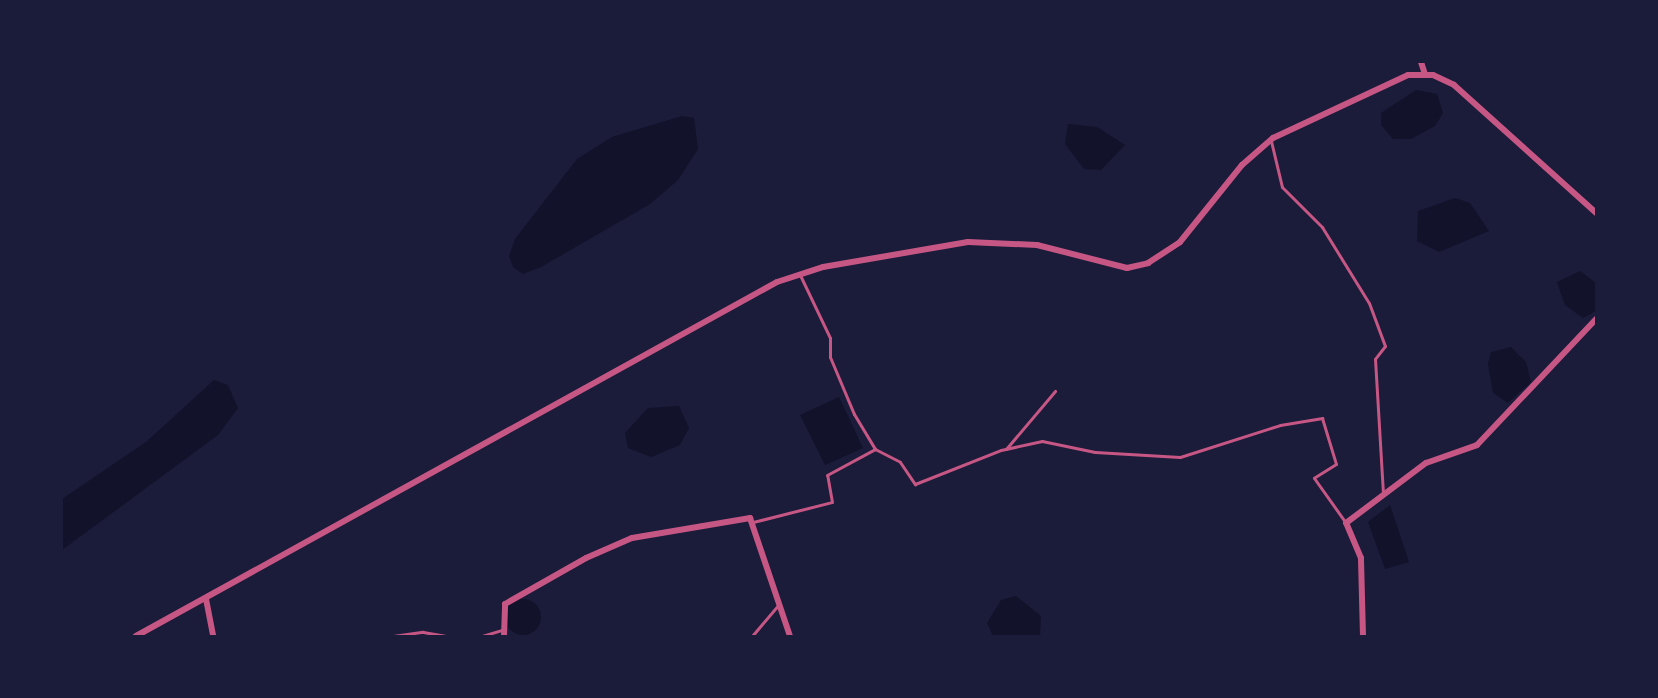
<!DOCTYPE html>
<html>
<head>
<meta charset="utf-8">
<style>
  body { margin:0 }
  #map { position:relative; width:1658px; height:698px; overflow:hidden; background:#1b1b3a; font-family:"DM Sans",sans-serif }
  div>[style] { position:absolute }
  [style*='--x'] { left:calc(var(--x)*1px); top:calc(var(--y)*1px); width:calc(var(--w)*1px); rotate:calc(var(--a)*1deg) }
  .water>* { inset:0; background:#12122b }
  .round { border-radius:50% }
  .service>* { height:3px; margin:-1.5px; padding:0 1.5px; transform-origin:1.5px; border-radius:1.5px; background:#c65784 }
  .minor>* { height:6px; margin:-3px; padding:0 3px; transform-origin:3px; border-radius:3px; background:#c65784 }
  span { translate:-50% -50%; white-space:nowrap; text-align:center; line-height:1.15; -webkit-text-stroke:6px #1b1b3a; paint-order:stroke }
  .frame { position:absolute; inset:0; border:63px solid #1b1b3a; pointer-events:none }
</style>
</head>
<body>
<div id="map">
  <div class="water">
    <i style="clip-path:polygon(1416px 90px,1437px 94px,1443px 113px,1435px 126px,1411px 139px,1393px 139px,1381px 125px,1381px 113px)"></i>
    <i style="clip-path:polygon(682px 116px,694px 118px,698px 149px,678px 180px,650px 204px,541px 267px,523px 274px,513px 267px,509px 256px,515px 239px,577px 159px,612px 137px)"></i>
    <i style="clip-path:polygon(1068px 124px,1097px 127px,1125px 145px,1101px 170px,1084px 169px,1065px 144px)"></i>
    <i style="clip-path:polygon(1455px 198px,1470px 203px,1489px 231px,1439px 252px,1417px 241px,1418px 211px)"></i>
    <i style="clip-path:polygon(1580px 271px,1596px 283px,1596px 311px,1583px 318px,1565px 305px,1557px 282px)"></i>
    <i style="clip-path:polygon(1511px 347px,1526px 362px,1531px 382px,1508px 403px,1493px 393px,1488px 364px,1491px 352px)"></i>
    <i style="clip-path:polygon(214px 380px,228px 385px,238px 408px,218px 435px,62px 550px,62px 499px,146px 442px)"></i>
    <i style="clip-path:polygon(839px 397px,863px 448px,825px 465px,800px 415px)"></i>
    <i style="clip-path:polygon(679px 406px,689px 428px,680px 445px,651px 457px,628px 448px,625px 433px,648px 408px)"></i>
    <i style="clip-path:polygon(1390px 505px,1409px 562px,1385px 569px,1368px 522px)"></i>
    <i style="clip-path:polygon(1016px 596px,1041px 616px,1040px 636px,993px 636px,987px 623px,1001px 600px)"></i>
    <i class="round" style="left:505px;top:599px;width:36px;height:36px"></i>
  </div>
  <div class="service">
    <i style="--x:1271;--y:141;--w:47;--a:76.6"></i>
    <i style="--x:1282;--y:187;--w:57;--a:45"></i>
    <i style="--x:1322;--y:227;--w:89;--a:58.3"></i>
    <i style="--x:1369;--y:303;--w:46;--a:69.6"></i>
    <i style="--x:1385;--y:346;--w:16;--a:128"></i>
    <i style="--x:1375;--y:359;--w:133;--a:86.6"></i>
    <i style="--x:800;--y:275;--w:70;--a:64.5"></i>
    <i style="--x:830;--y:338;--w:19;--a:90"></i>
    <i style="--x:830;--y:357;--w:62;--a:67.2"></i>
    <i style="--x:854;--y:414;--w:41;--a:59"></i>
    <i style="--x:875;--y:449;--w:28;--a:27"></i>
    <i style="--x:900;--y:462;--w:27;--a:56"></i>
    <i style="--x:915;--y:484;--w:92;--a:-21.6"></i>
    <i style="--x:1001;--y:450;--w:42;--a:-12.4"></i>
    <i style="--x:1042;--y:441;--w:54;--a:11.7"></i>
    <i style="--x:1095;--y:452;--w:85;--a:3.4"></i>
    <i style="--x:1180;--y:457;--w:105;--a:-17.7"></i>
    <i style="--x:1280;--y:425;--w:43;--a:-9.5"></i>
    <i style="--x:1322;--y:418;--w:48;--a:73.1"></i>
    <i style="--x:1336;--y:464;--w:26;--a:148"></i>
    <i style="--x:1314;--y:478;--w:55;--a:54.6"></i>
    <i style="--x:1006;--y:449;--w:76;--a:-49.8"></i>
    <i style="--x:753;--y:522;--w:81;--a:-14.2"></i>
    <i style="--x:832;--y:502;--w:27;--a:-100"></i>
    <i style="--x:827;--y:475;--w:55;--a:-28.4"></i>
    <i style="--x:329;--y:636;--w:25;--a:0"></i>
    <i style="--x:393;--y:636;--w:30;--a:-8"></i>
    <i style="--x:423;--y:632;--w:22;--a:10"></i>
    <i style="--x:482;--y:636;--w:21;--a:-17"></i>
    <i style="--x:752;--y:636;--w:42;--a:-49.8"></i>
  </div>
  <div class="minor">
    <i style="--x:1421;--y:62;--w:13;--a:72"></i>
    <i style="--x:206;--y:599;--w:38;--a:79"></i>
    <i style="--x:136;--y:636;--w:732;--a:-28.91"></i>
    <i style="--x:777;--y:282;--w:48;--a:-18.1"></i>
    <i style="--x:823;--y:267;--w:147;--a:-9.8"></i>
    <i style="--x:968;--y:242;--w:69;--a:2.5"></i>
    <i style="--x:1037;--y:245;--w:93;--a:14.3"></i>
    <i style="--x:1127;--y:268;--w:22;--a:-13"></i>
    <i style="--x:1148;--y:263;--w:38;--a:-33"></i>
    <i style="--x:1180;--y:242;--w:99;--a:-51.2"></i>
    <i style="--x:1242;--y:165;--w:41;--a:-41.1"></i>
    <i style="--x:1273;--y:138;--w:149;--a:-25"></i>
    <i style="--x:1408;--y:75;--w:25;--a:0"></i>
    <i style="--x:1433;--y:75;--w:23;--a:25"></i>
    <i style="--x:1454;--y:85;--w:191;--a:42"></i>
    <i style="--x:504;--y:636;--w:32;--a:-88"></i>
    <i style="--x:505;--y:604;--w:93;--a:-29.6"></i>
    <i style="--x:586;--y:558;--w:50;--a:-23.5"></i>
    <i style="--x:632;--y:538;--w:120;--a:-9.6"></i>
    <i style="--x:750;--y:518;--w:125;--a:71.3"></i>
    <i style="--x:1363;--y:636;--w:78;--a:-91.5"></i>
    <i style="--x:1361;--y:558;--w:38;--a:-113"></i>
    <i style="--x:1346;--y:523;--w:100;--a:-36.9"></i>
    <i style="--x:1426;--y:463;--w:54;--a:-19.4"></i>
    <i style="--x:1477;--y:445;--w:173;--a:-46.6"></i>
  </div>
  <div class="frame"></div>
</div>
</body>
</html>
